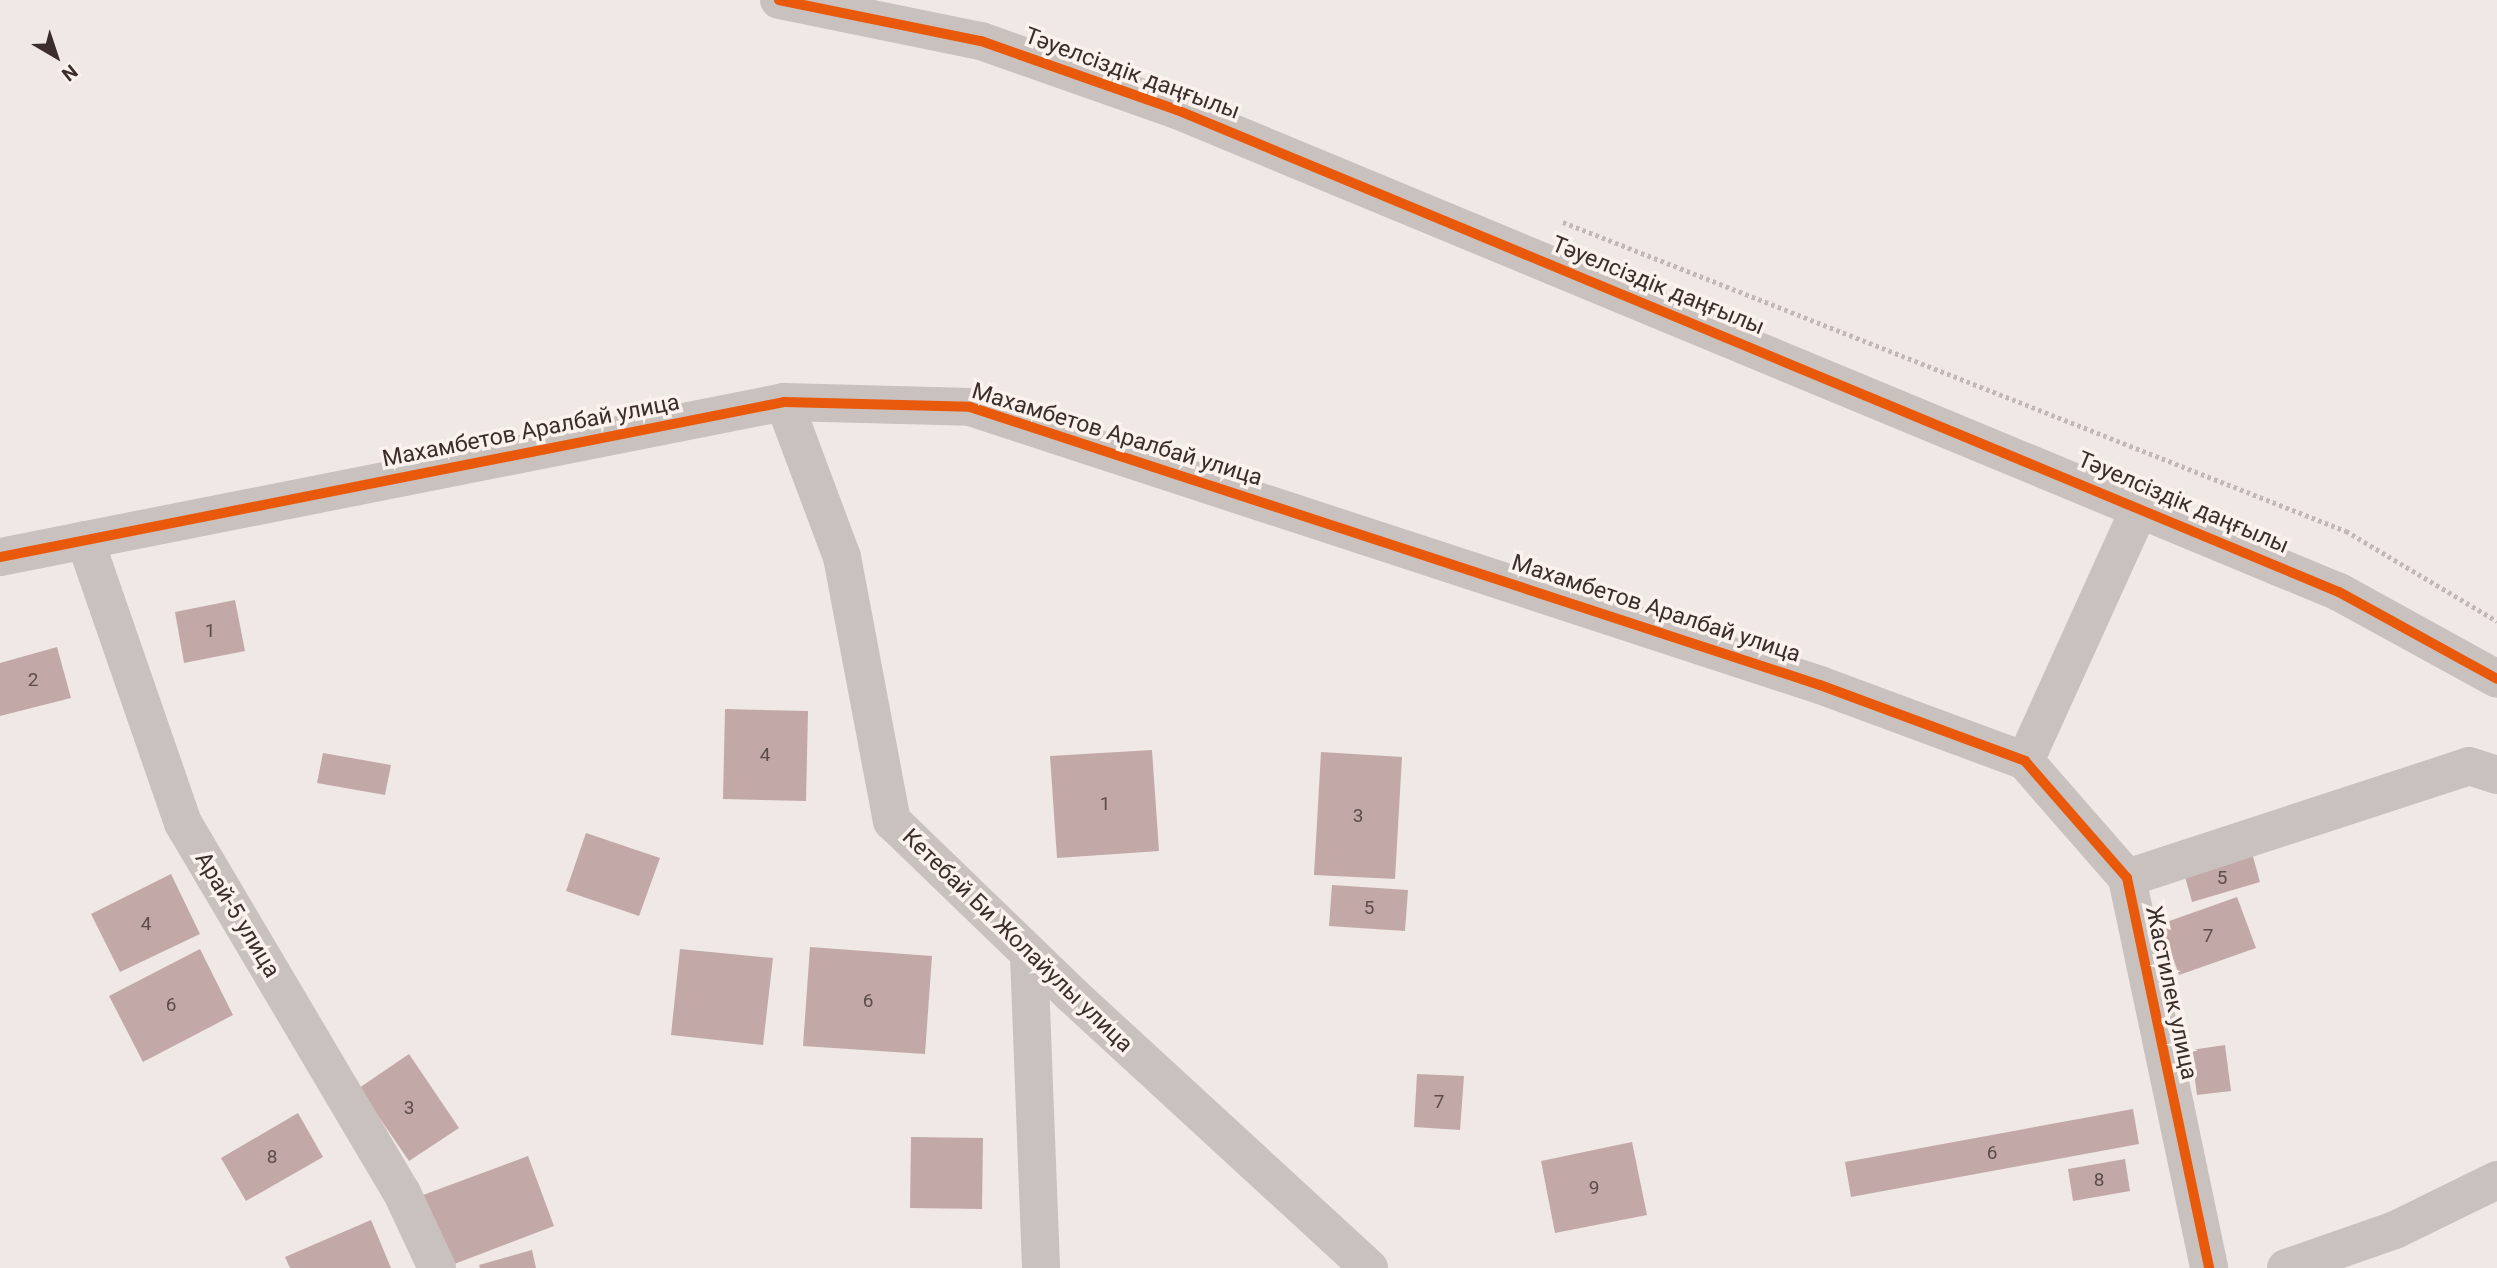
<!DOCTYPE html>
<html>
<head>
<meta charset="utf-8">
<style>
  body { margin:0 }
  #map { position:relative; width:2497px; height:1268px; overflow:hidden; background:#efe8e5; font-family:Roboto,sans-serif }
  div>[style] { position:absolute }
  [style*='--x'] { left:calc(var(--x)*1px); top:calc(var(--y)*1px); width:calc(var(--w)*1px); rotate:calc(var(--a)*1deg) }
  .building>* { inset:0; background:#c2a9a7 }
  .path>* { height:4.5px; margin-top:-2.25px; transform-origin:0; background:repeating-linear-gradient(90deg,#c2b9b6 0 3.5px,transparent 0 7px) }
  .minor>* { height:38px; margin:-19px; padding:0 19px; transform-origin:19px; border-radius:19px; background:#c9c1be }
  .cycleway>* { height:10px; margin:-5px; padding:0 5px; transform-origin:5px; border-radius:5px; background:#e8590c }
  span { translate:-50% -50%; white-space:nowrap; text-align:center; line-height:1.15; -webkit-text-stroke:7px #fbf2ee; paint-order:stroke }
  .number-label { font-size:19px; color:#5c4c4a }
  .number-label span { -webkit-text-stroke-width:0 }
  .street-label { font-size:23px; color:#3a2d2b }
  .north { position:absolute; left:21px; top:21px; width:70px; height:70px; -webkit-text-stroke:5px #fbf2ee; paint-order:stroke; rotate:141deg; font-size:19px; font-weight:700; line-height:28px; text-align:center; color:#3a2d2b }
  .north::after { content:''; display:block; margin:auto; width:24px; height:32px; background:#3a2d2b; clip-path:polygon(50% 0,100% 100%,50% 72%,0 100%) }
</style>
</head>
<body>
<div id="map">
  <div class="building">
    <i style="clip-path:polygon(235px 600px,245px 651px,184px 663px,175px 612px)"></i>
    <i style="clip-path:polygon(57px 647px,71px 698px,0 716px,0 663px)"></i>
    <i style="clip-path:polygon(725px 709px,808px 711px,806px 801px,723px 799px)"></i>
    <i style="clip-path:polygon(1152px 750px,1159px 851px,1057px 858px,1050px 756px)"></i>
    <i style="clip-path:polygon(1321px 752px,1402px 757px,1395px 879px,1314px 875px)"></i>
    <i style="clip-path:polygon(323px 753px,391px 765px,385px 795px,317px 783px)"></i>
    <i style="clip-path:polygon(586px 833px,660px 858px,639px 916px,566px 891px)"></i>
    <i style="clip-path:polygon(2252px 853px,2260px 882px,2192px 902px,2184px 873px)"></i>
    <i style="clip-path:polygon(171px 874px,200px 934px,120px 972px,91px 914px)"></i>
    <i style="clip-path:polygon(1332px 885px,1408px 890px,1405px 931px,1329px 926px)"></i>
    <i style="clip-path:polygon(2237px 897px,2256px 948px,2179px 975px,2161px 924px)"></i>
    <i style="clip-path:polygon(810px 947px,932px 956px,925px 1054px,803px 1046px)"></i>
    <i style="clip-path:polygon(200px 949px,233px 1015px,143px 1062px,109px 996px)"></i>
    <i style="clip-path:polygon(680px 949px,773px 958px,763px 1045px,671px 1035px)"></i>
    <i style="clip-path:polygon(2225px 1045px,2231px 1091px,2197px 1095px,2191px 1050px)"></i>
    <i style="clip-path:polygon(409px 1054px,459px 1128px,409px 1161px,359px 1088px)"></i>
    <i style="clip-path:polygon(1417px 1074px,1464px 1076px,1460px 1130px,1414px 1127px)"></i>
    <i style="clip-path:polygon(2133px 1109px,2139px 1144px,1851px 1197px,1845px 1162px)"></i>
    <i style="clip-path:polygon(298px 1113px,323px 1157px,246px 1201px,221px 1158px)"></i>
    <i style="clip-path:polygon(911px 1137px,983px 1138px,982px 1209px,910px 1208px)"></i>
    <i style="clip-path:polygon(1632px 1142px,1647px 1215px,1555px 1233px,1541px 1161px)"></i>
    <i style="clip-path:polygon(528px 1156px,554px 1226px,449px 1266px,423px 1195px)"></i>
    <i style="clip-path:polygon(2125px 1159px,2130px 1191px,2073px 1201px,2068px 1169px)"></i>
    <i style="clip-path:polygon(371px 1220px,391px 1268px,290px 1268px,285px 1257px)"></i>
    <i style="clip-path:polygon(532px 1250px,536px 1268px,480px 1268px,479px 1265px)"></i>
  </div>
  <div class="path">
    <i style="--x:1563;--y:222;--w:842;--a:21.54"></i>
    <i style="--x:2346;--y:531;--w:176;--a:30.8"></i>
  </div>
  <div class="minor">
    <i style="--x:779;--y:0;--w:206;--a:11.5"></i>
    <i style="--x:981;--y:41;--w:208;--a:19.4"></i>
    <i style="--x:1177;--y:110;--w:1258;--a:22.53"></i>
    <i style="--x:2339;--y:592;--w:180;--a:28.8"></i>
    <i style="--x:784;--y:402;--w:165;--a:69.5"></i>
    <i style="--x:842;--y:557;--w:269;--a:79.3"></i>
    <i style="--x:892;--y:821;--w:249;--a:44"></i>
    <i style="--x:1071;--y:994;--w:405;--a:42.6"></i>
    <i style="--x:85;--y:540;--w:299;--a:70.9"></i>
    <i style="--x:183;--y:823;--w:430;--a:59.4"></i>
    <i style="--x:402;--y:1193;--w:83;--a:65"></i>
    <i style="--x:0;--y:557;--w:799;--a:-11.18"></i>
    <i style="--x:784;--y:402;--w:186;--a:1.5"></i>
    <i style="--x:970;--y:407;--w:894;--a:18.11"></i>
    <i style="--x:1820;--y:685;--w:219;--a:20.3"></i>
    <i style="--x:2025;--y:761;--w:155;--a:48.9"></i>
    <i style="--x:2127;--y:878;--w:399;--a:78.1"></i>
    <i style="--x:2025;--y:761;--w:279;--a:-65.6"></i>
    <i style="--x:2127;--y:878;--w:360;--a:-18.1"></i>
    <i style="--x:2469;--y:766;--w:29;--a:18"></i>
    <i style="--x:1029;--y:955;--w:313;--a:87.8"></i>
    <i style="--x:2286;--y:1268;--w:115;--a:-19.2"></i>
    <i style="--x:2395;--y:1230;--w:114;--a:-26.1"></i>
  </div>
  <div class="cycleway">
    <i style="--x:779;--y:0;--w:206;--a:11.5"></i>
    <i style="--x:981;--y:41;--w:208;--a:19.4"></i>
    <i style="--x:1177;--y:110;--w:1258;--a:22.53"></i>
    <i style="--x:2339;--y:592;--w:180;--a:28.8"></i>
    <i style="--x:0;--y:557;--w:799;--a:-11.18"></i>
    <i style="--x:784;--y:402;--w:186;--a:1.5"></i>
    <i style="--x:970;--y:407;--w:894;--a:18.11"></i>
    <i style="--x:1820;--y:685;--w:219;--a:20.3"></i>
    <i style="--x:2025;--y:761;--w:155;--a:48.9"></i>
    <i style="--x:2127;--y:878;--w:399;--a:78.1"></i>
  </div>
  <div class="number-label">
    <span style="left:210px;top:631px">1</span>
    <span style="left:33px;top:680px">2</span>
    <span style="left:765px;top:755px">4</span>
    <span style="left:1105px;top:804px">1</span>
    <span style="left:1358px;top:816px">3</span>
    <span style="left:2222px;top:878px">5</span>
    <span style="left:1369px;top:908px">5</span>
    <span style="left:146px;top:924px">4</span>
    <span style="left:2208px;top:936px">7</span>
    <span style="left:868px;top:1001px">6</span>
    <span style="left:171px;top:1005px">6</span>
    <span style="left:1439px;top:1102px">7</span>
    <span style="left:409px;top:1108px">3</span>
    <span style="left:1992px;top:1153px">6</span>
    <span style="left:272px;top:1157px">8</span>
    <span style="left:2099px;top:1180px">8</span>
    <span style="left:1594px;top:1188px">9</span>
  </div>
  <div class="street-label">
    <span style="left:1132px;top:74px;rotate:20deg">Тәуелсіздік даңғылы</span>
    <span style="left:1658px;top:286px;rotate:22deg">Тәуелсіздік даңғылы</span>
    <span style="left:531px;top:431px;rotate:-11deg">Махамбетов Аралбай улица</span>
    <span style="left:1117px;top:435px;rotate:17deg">Махамбетов Аралбай улица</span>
    <span style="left:2183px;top:503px;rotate:23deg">Тәуелсіздік даңғылы</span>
    <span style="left:1656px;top:609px;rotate:18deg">Махамбетов Аралбай улица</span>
    <span style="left:237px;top:915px;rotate:59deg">Арай-5 улица</span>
    <span style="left:1017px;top:941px;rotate:44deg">Кетебай Би Жолайулы улица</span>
    <span style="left:2171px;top:993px;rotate:78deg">Жастилек улица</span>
  </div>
  <div class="north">N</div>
</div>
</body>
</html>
